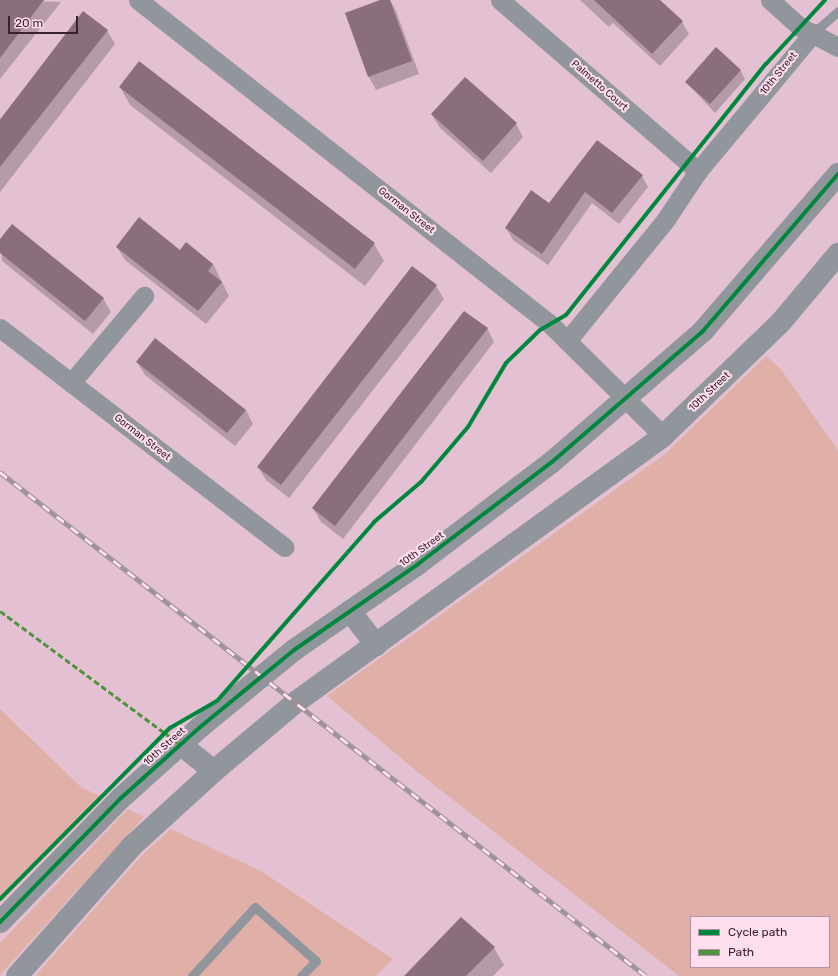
<!DOCTYPE html>
<html>
<head>
<meta charset="utf-8">
<style>
  body { margin:0 }
  #map { position:relative; width:838px; height:976px; overflow:hidden; background:#e3c1d2; font-family:Rubik,sans-serif }
  div>[style] { position:absolute }
  [style*='--x'] { left:calc(var(--x)*1px); top:calc(var(--y)*1px); width:calc(var(--w)*1px); rotate:calc(var(--a)*1deg) }
  .green>* { inset:0; background:#e0b0a8 }
  .shadow>* { inset:0; background:#0003 }
  .building>* { inset:0; background:#8b6e7e }
  .service>* { height:9px; margin:-4.5px; padding:0 4.5px; transform-origin:4.5px; border-radius:4.5px; background:#91959c }
  .minor>* { height:19px; margin:-9.5px; padding:0 9.5px; transform-origin:9.5px; border-radius:9.5px; background:#91959c }
  .tertiary>* { height:22px; margin:-11px; padding:0 11px; transform-origin:11px; border-radius:11px; background:#91959c }
  .rail>* { height:4.5px; margin-top:-2.25px; transform-origin:0; background:repeating-linear-gradient(90deg,#ffdfee 0 9px,#9c909a 0 18px); box-sizing:border-box; border-block:1px solid #9c909a }
  .quiet>* { height:3px; margin-top:-1.5px; transform-origin:0; background:repeating-linear-gradient(90deg,#509341 0 6px,transparent 0 9px) }
  .cycleway>* { height:4px; margin:-2px; padding:0 2px; transform-origin:2px; border-radius:2px; background:#00873e }
  span { translate:-50% -50%; white-space:nowrap; text-align:center; line-height:1.15; -webkit-text-stroke:4px #ffdfee; paint-order:stroke }
  .street-label { font-size:10px; color:#39222e }
  .legend { position:absolute; left:690px; top:916px; width:140px; height:52px; box-sizing:border-box; background:#ffdfee; border:1px solid #b093a1; margin:0; padding:5px 7px; list-style:none; font-size:12px; color:#39222e }
  .legend li { display:flex; align-items:center; gap:8px; height:20px }
  .legend b { width:20px; border:1px solid #b093a1 }
  .scale { position:absolute; left:8px; top:16px; width:70px; height:18px; box-sizing:border-box; border:2px solid #39222e; border-top:0; padding-left:5px; font-size:12px; line-height:14px; white-space:nowrap; color:#39222e; -webkit-text-stroke:3px #ffdfee; paint-order:stroke }
</style>
</head>
<body>
<div id="map">
  <div class="green">
    <i style="clip-path:polygon(evenodd,766px 356px,780px 368px,838px 450px,838px 976px,679px 976px,420px 774px,327px 696px,665px 454px,766px 356px,691px 917px,829px 917px,829px 967px,691px 967px,691px 917px)"></i>
    <i style="clip-path:polygon(0 709px,82px 788px,103px 797px,0 903px)"></i>
    <i style="clip-path:polygon(128px 809px,144px 817px,0 975px,0 943px)"></i>
    <i style="clip-path:polygon(171px 829px,261px 871px,393px 959px,376px 976px,35px 976px,141px 856px)"></i>
  </div>
  <div class="shadow">
    <i style="clip-path:polygon(5px 0,61px 2px,0 79px,0 6px)"></i>
    <i style="clip-path:polygon(383px 0,390px 0,396px 11px,419px 74px,376px 90px,369px 77px)"></i>
    <i style="clip-path:polygon(580px 0,659px 0,682px 22px,689px 34px,660px 66px,613px 23px,609px 27px)"></i>
    <i style="clip-path:polygon(83px 12px,107px 30px,115px 44px,0 192px,0 119px)"></i>
    <i style="clip-path:polygon(740px 70px,745px 79px,715px 113px,686px 82px)"></i>
    <i style="clip-path:polygon(120px 87px,374px 244px,384px 261px,365px 286px,130px 105px)"></i>
    <i style="clip-path:polygon(432px 115px,516px 124px,523px 137px,491px 173px,440px 128px)"></i>
    <i style="clip-path:polygon(598px 142px,642px 176px,648px 187px,619px 224px,592px 203px,548px 265px,513px 240px,506px 228px,549px 204px)"></i>
    <i style="clip-path:polygon(0 240px,103px 298px,111px 312px,93px 334px,2px 261px)"></i>
    <i style="clip-path:polygon(117px 247px,180px 251px,213px 264px,229px 296px,206px 324px,125px 260px)"></i>
    <i style="clip-path:polygon(436px 286px,444px 299px,289px 498px,266px 480px,258px 467px)"></i>
    <i style="clip-path:polygon(487px 328px,494px 342px,343px 539px,321px 522px,313px 508px)"></i>
    <i style="clip-path:polygon(137px 362px,246px 410px,253px 424px,235px 446px,145px 375px)"></i>
    <i style="clip-path:polygon(494px 948px,504px 965px,493px 976px,405px 976px)"></i>
  </div>
  <div class="building">
    <i style="clip-path:polygon(0 0,44px 0,0 58px)"></i>
    <i style="clip-path:polygon(380px 0,390px 0,412px 61px,368px 77px,345px 13px)"></i>
    <i style="clip-path:polygon(594px 0,660px 0,683px 21px,652px 54px)"></i>
    <i style="clip-path:polygon(83px 11px,108px 30px,0 167px,0 120px)"></i>
    <i style="clip-path:polygon(716px 47px,741px 70px,710px 104px,685px 82px)"></i>
    <i style="clip-path:polygon(139px 61px,375px 243px,355px 269px,119px 87px)"></i>
    <i style="clip-path:polygon(465px 77px,517px 123px,483px 161px,431px 114px)"></i>
    <i style="clip-path:polygon(597px 140px,643px 175px,612px 213px,585px 192px,542px 254px,505px 228px,531px 190px,549px 203px)"></i>
    <i style="clip-path:polygon(139px 217px,180px 250px,186px 242px,213px 264px,208px 271px,222px 282px,198px 311px,116px 247px)"></i>
    <i style="clip-path:polygon(12px 224px,104px 298px,85px 321px,0 253px,0 239px)"></i>
    <i style="clip-path:polygon(412px 266px,437px 285px,281px 485px,257px 467px)"></i>
    <i style="clip-path:polygon(464px 311px,488px 328px,335px 526px,312px 508px)"></i>
    <i style="clip-path:polygon(155px 338px,246px 410px,227px 433px,136px 362px)"></i>
    <i style="clip-path:polygon(461px 917px,495px 947px,466px 976px,404px 976px)"></i>
  </div>
  <div class="service">
    <i style="--x:813;--y:33;--w:33;--a:-41"></i>
    <i style="--x:192;--y:976;--w:93;--a:-47.6"></i>
    <i style="--x:255;--y:907;--w:81;--a:41.5"></i>
    <i style="--x:316;--y:961;--w:21;--a:135"></i>
  </div>
  <div class="minor">
    <i style="--x:138;--y:0;--w:524;--a:38.18"></i>
    <i style="--x:550;--y:324;--w:159;--a:44.7"></i>
    <i style="--x:500;--y:0;--w:262;--a:40.8"></i>
    <i style="--x:770;--y:0;--w:40;--a:42"></i>
    <i style="--x:800;--y:27;--w:43;--a:27.8"></i>
    <i style="--x:0;--y:328;--w:359;--a:37.6"></i>
    <i style="--x:567;--y:341;--w:157;--a:-50.9"></i>
    <i style="--x:666;--y:219;--w:58;--a:-56.3"></i>
    <i style="--x:698;--y:171;--w:180;--a:-50.2"></i>
    <i style="--x:71;--y:383;--w:114;--a:-50"></i>
  </div>
  <div class="tertiary">
    <i style="--x:350;--y:611;--w:43;--a:52.6"></i>
    <i style="--x:180;--y:744;--w:43;--a:38.5"></i>
    <i style="--x:0;--y:922;--w:173;--a:-45.7"></i>
    <i style="--x:121;--y:798;--w:105;--a:-41.9"></i>
    <i style="--x:199;--y:728;--w:123;--a:-39.4"></i>
    <i style="--x:294;--y:650;--w:151;--a:-34.7"></i>
    <i style="--x:418;--y:564;--w:168;--a:-37.3"></i>
    <i style="--x:552;--y:462;--w:200;--a:-40.9"></i>
    <i style="--x:703;--y:331;--w:207;--a:-49.3"></i>
    <i style="--x:17;--y:976;--w:174;--a:-48.5"></i>
    <i style="--x:132;--y:846;--w:111;--a:-42.4"></i>
    <i style="--x:214;--y:771;--w:107;--a:-40.1"></i>
    <i style="--x:296;--y:702;--w:453;--a:-35.9"></i>
    <i style="--x:663;--y:436;--w:164;--a:-44"></i>
    <i style="--x:781;--y:322;--w:89;--a:-50"></i>
  </div>
  <div class="rail">
    <i style="--x:0;--y:472;--w:819;--a:37.96"></i>
  </div>
  <div class="quiet">
    <i style="--x:0;--y:611;--w:224;--a:36.5"></i>
  </div>
  <div class="cycleway">
    <i style="--x:0;--y:899;--w:241;--a:-45.2"></i>
    <i style="--x:170;--y:728;--w:54;--a:-29.9"></i>
    <i style="--x:217;--y:701;--w:238;--a:-48.7"></i>
    <i style="--x:374;--y:522;--w:62;--a:-40.4"></i>
    <i style="--x:421;--y:482;--w:72;--a:-49.5"></i>
    <i style="--x:468;--y:427;--w:74;--a:-59.3"></i>
    <i style="--x:506;--y:363;--w:47;--a:-44.1"></i>
    <i style="--x:540;--y:330;--w:30;--a:-30"></i>
    <i style="--x:566;--y:315;--w:321;--a:-51.5"></i>
    <i style="--x:766;--y:64;--w:87;--a:-47.3"></i>
    <i style="--x:0;--y:922;--w:173;--a:-45.7"></i>
    <i style="--x:121;--y:798;--w:105;--a:-41.9"></i>
    <i style="--x:199;--y:728;--w:123;--a:-39.4"></i>
    <i style="--x:294;--y:650;--w:151;--a:-34.7"></i>
    <i style="--x:418;--y:564;--w:168;--a:-37.3"></i>
    <i style="--x:552;--y:462;--w:200;--a:-40.9"></i>
    <i style="--x:703;--y:331;--w:207;--a:-49.3"></i>
  </div>
  <div class="street-label">
    <span style="left:779px;top:74px;rotate:-51deg">10th Street</span>
    <span style="left:599px;top:86px;rotate:41deg">Palmetto Court</span>
    <span style="left:406px;top:211px;rotate:38deg">Gorman Street</span>
    <span style="left:710px;top:392px;rotate:-43deg">10th Street</span>
    <span style="left:142px;top:438px;rotate:38deg">Gorman Street</span>
    <span style="left:422px;top:550px;rotate:-36deg">10th Street</span>
    <span style="left:165px;top:747px;rotate:-42deg">10th Street</span>
  </div>
  <ul class="legend">
  <li><b style="height:5px;background:#00873e"></b>Cycle path</li>
  <li><b style="height:5px;background:#509341"></b>Path</li>
  </ul>
  <div class="scale">20 m</div>
</div>
</body>
</html>
